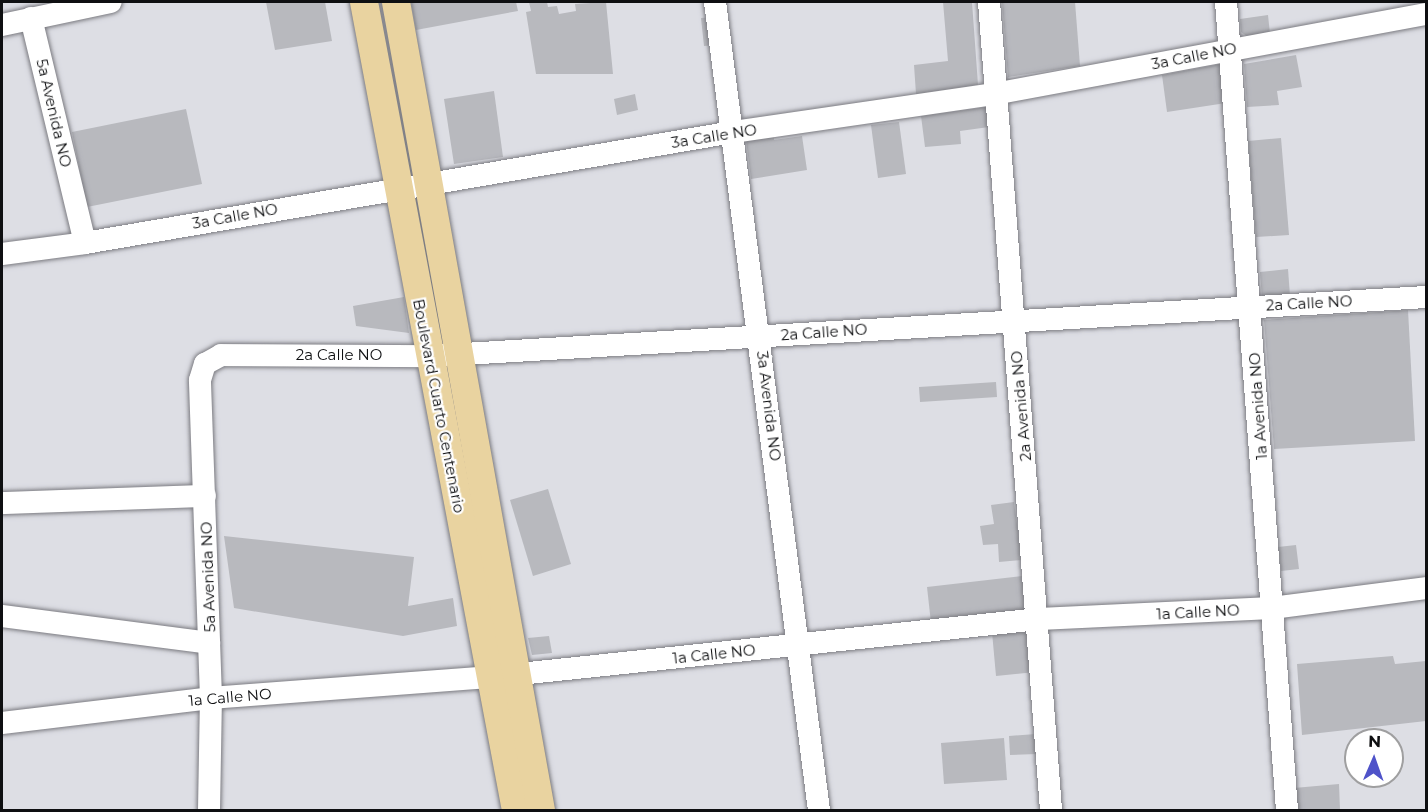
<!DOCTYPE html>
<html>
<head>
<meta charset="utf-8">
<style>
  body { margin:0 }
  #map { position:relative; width:1428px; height:812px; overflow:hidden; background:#dddee4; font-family:Montserrat,sans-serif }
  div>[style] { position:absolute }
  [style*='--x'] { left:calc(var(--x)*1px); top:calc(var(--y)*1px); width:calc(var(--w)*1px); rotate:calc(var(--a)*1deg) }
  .building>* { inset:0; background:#b8b9be }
  .roads { filter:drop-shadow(0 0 2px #7b7b81) drop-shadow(0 0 2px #7b7b81) }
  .minor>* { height:22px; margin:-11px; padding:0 11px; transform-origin:11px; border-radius:11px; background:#fff }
  .major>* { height:28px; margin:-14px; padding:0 14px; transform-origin:14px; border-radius:14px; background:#e9d3a0 }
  span { translate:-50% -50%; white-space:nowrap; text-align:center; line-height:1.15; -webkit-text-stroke:4.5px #fff; paint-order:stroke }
  .street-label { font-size:15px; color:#0e0f11 }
  .frame { position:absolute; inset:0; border:3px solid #0e0f11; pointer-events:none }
  .north { position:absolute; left:1344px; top:728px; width:60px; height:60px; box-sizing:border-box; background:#fff; border:2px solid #9f9fa0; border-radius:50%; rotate:2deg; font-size:16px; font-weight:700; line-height:24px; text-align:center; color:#0e0f11 }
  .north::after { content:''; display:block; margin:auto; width:21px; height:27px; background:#4f53c9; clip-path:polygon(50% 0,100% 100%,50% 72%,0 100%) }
</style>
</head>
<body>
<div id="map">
  <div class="building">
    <i style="clip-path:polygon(266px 2px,325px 2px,332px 41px,275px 50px)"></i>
    <i style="clip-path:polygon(411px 2px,516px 2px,518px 11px,416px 30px)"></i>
    <i style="clip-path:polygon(529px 2px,547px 2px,548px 7px,557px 6px,559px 14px,576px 11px,575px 4px,606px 2px,613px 74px,536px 74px,526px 12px,531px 11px)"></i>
    <i style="clip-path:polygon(943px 2px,972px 2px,978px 85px,916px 94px,914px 65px,948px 61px)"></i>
    <i style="clip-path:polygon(1002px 2px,1075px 2px,1080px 66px,1008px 77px)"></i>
    <i style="clip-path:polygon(1268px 15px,1270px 34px,1248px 37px,1241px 32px,1240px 19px)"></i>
    <i style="clip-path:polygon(714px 17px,717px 45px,704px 46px,701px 18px)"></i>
    <i style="clip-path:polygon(1296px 55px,1302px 87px,1277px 91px,1279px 105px,1247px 107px,1244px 64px)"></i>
    <i style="clip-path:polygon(1221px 64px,1226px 103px,1167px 112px,1162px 75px)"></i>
    <i style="clip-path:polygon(494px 91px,503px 157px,454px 164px,444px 99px)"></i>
    <i style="clip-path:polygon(635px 94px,638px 110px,617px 115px,614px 99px)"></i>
    <i style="clip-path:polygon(987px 107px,989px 127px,960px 131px,961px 144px,925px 147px,921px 116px)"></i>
    <i style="clip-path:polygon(186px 109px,202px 184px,87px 207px,72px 132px)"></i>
    <i style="clip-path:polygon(899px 122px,906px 174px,878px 178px,871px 125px)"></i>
    <i style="clip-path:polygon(774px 136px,774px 140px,802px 136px,807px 170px,751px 179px,746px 140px)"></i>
    <i style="clip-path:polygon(1281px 138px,1289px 235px,1256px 237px,1248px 141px)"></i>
    <i style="clip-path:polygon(1288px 269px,1290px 296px,1262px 298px,1260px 272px)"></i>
    <i style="clip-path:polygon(404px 297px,409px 333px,356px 326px,353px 306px)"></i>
    <i style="clip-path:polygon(1408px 310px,1415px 441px,1274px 449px,1264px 320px)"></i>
    <i style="clip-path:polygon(996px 382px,997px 397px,920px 402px,919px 387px)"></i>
    <i style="clip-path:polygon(548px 489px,571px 564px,533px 576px,510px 500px)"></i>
    <i style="clip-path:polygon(1014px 502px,1022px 560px,999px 562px,998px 544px,983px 545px,980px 526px,994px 524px,991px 505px)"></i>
    <i style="clip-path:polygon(224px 536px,414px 557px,408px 606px,453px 598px,457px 626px,403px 636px,234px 608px)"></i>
    <i style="clip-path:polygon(1296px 545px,1299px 569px,1281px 571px,1278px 547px)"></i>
    <i style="clip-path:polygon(1022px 576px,1026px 612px,931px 623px,927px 587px)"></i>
    <i style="clip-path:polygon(1024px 629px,1031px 636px,1035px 672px,996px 676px,992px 632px)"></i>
    <i style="clip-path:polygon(549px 636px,552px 653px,532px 655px,528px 638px)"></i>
    <i style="clip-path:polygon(1393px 656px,1395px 664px,1426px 661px,1426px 721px,1302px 735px,1297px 664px)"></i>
    <i style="clip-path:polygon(1036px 734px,1037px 754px,1010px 755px,1009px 736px)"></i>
    <i style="clip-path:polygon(1004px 738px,1007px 780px,944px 784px,941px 743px)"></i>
    <i style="clip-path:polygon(1339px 784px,1340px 810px,1295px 810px,1294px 788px)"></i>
  </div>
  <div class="roads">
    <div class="minor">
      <i style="--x:715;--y:2;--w:815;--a:82.67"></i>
      <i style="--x:989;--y:2;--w:810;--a:85.61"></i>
      <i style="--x:1226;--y:2;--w:810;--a:85.68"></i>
      <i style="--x:31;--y:18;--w:231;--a:76.5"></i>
      <i style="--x:2;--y:25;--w:111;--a:-11.9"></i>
      <i style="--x:2;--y:254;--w:84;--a:-7.5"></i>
      <i style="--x:85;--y:243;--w:657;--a:-9.72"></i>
      <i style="--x:733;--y:132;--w:264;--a:-8.3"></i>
      <i style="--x:994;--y:94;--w:439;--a:-10.5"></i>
      <i style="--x:2;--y:503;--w:203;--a:-2"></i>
      <i style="--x:2;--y:616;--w:209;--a:7.4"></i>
      <i style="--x:2;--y:723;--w:210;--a:-6.8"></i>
      <i style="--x:211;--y:698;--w:281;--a:-4.3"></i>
      <i style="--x:491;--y:677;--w:551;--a:-6.04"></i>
      <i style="--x:1039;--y:619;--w:233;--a:-2.7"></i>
      <i style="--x:1272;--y:608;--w:155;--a:-7.4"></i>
      <i style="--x:209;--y:810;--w:112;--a:-89"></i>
      <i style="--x:211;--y:698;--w:318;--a:-92"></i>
      <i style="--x:200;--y:380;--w:17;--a:-73"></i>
      <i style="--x:205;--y:364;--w:18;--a:-29"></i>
      <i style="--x:221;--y:355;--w:209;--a:0.3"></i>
      <i style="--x:430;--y:356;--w:998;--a:-3.39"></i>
    </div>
    <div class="major">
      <i style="--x:364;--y:2;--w:822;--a:79.35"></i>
      <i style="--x:396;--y:2;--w:821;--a:79.83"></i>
    </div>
  </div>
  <div class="street-label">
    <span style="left:1194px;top:56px;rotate:-11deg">3a Calle NO</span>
    <span style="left:54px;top:113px;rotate:77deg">5a Avenida NO</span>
    <span style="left:714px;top:136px;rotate:-9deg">3a Calle NO</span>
    <span style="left:235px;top:216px;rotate:-10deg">3a Calle NO</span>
    <span style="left:1309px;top:303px;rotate:-3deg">2a Calle NO</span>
    <span style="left:824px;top:332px;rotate:-4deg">2a Calle NO</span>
    <span style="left:339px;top:355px">2a Calle NO</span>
    <span style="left:439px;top:406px;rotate:79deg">Boulevard Cuarto Centenario</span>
    <span style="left:769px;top:406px;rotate:83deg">3a Avenida NO</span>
    <span style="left:1021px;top:406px;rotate:-95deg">2a Avenida NO</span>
    <span style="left:1258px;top:406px;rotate:-94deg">1a Avenida NO</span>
    <span style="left:208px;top:577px;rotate:-92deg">5a Avenida NO</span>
    <span style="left:1198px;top:612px;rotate:-3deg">1a Calle NO</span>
    <span style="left:714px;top:654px;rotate:-6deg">1a Calle NO</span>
    <span style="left:230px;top:697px;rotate:-5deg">1a Calle NO</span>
  </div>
  <div class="frame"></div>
  <div class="north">N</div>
</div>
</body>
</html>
